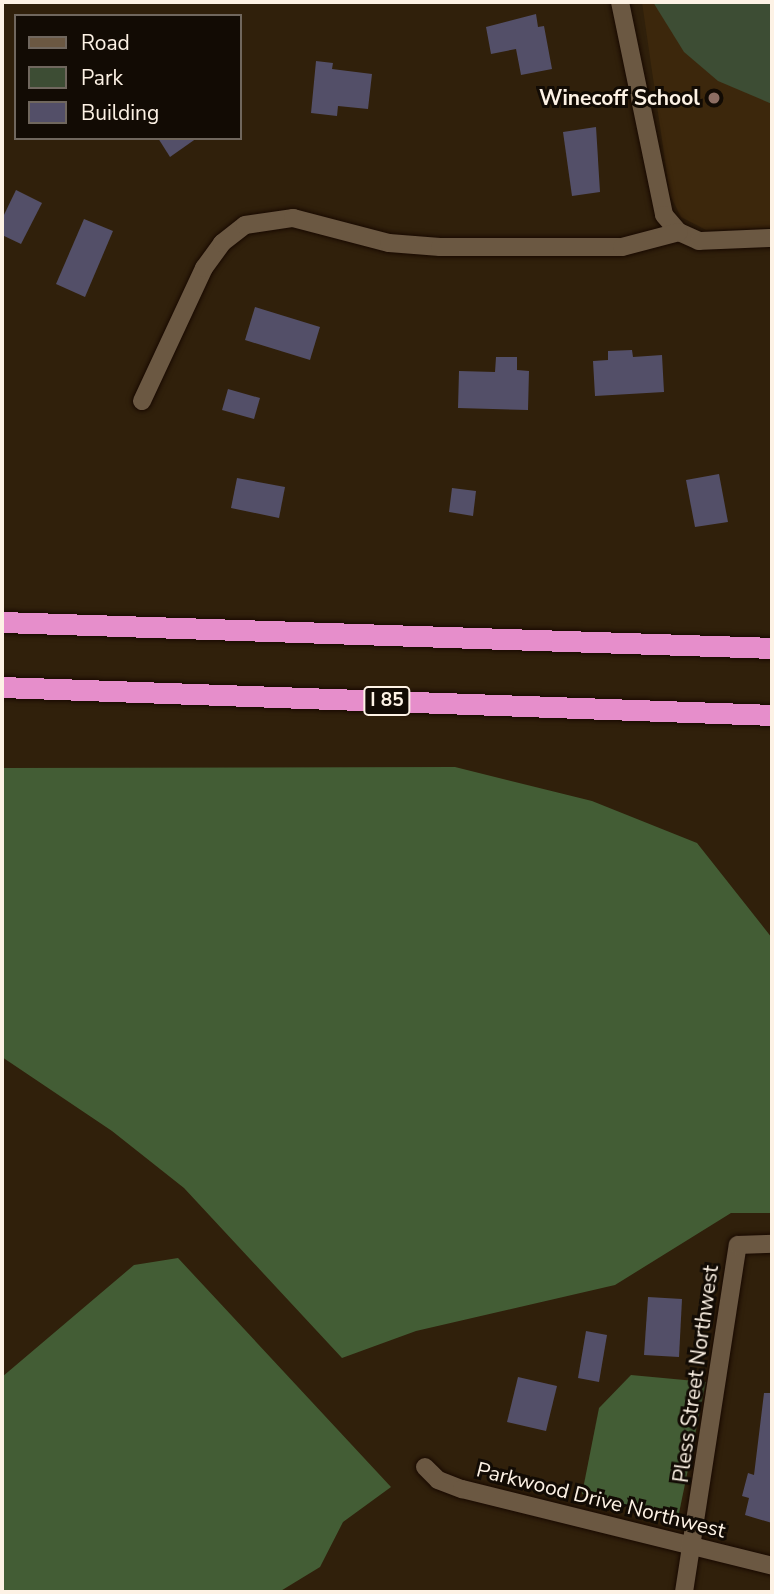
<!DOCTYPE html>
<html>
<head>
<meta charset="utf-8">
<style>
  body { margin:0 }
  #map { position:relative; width:774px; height:1594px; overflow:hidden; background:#30200b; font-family:"Nunito Sans",sans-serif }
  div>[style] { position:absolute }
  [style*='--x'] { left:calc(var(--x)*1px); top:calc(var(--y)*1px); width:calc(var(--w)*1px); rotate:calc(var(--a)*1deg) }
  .built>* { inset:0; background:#3c270c }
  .green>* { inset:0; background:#3d4d34 }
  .forest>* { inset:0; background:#435d35 }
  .building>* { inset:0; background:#534f68 }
  .roads { filter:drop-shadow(0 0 2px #180900) drop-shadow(0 0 2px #180900) }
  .street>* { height:18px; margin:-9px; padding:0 9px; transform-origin:9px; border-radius:9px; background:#6b5842 }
  .highway>* { height:21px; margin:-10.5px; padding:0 10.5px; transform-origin:10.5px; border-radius:10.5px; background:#e68ecb }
  .dots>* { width:19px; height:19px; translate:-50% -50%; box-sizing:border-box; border:4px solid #120b04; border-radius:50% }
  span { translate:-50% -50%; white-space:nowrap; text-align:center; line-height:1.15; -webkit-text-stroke:6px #120b04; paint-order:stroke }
  .shield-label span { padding:2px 5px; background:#120b04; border:2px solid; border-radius:5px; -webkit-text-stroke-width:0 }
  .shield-label { font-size:19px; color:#fdf2e5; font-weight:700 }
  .poi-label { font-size:21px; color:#fdf2e5; font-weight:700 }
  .right { translate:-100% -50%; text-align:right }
  .street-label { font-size:21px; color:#fdf2e5 }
  .frame { position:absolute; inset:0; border:4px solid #fdf2e5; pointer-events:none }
  .legend { position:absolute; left:14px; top:14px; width:228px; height:126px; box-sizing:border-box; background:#120b04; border:2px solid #70675e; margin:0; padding:9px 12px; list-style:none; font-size:21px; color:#fdf2e5 }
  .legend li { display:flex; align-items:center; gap:14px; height:35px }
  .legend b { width:35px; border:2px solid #70675e }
</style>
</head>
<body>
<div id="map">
  <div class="built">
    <i style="clip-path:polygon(642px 2px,772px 2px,772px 228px,706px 230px,681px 217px,670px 195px)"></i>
  </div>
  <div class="green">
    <i style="clip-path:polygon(653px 2px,772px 2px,772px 104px,718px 81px,684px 52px)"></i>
  </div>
  <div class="forest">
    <i style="clip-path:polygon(455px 767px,592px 801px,697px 843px,772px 938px,772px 1213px,731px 1213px,615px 1285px,416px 1331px,342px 1358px,184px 1188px,112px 1131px,2px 1057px,2px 768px)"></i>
    <i style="clip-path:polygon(178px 1258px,391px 1487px,343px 1522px,320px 1567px,279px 1592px,2px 1592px,2px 1377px,134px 1265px)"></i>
    <i style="clip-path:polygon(631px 1375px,706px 1382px,678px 1518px,582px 1494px,599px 1408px)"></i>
  </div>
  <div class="building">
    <i style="clip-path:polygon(536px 14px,538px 27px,544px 26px,552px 69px,521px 75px,516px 49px,491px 54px,486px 27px)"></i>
    <i style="clip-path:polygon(316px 61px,333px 63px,332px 69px,372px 74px,368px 109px,338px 106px,337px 116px,311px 113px)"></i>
    <i style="clip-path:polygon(596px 127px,600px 192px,572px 196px,563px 132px)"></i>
    <i style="clip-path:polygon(158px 138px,197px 138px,170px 157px)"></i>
    <i style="clip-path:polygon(16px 190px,42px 203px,21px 244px,2px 235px,2px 219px)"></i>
    <i style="clip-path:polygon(84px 219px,113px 231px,85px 297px,56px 284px)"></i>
    <i style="clip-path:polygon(255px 307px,320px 327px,310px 360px,245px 340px)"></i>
    <i style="clip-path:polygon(632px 350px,633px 357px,662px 355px,664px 392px,595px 396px,593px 361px,608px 360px,608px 351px)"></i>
    <i style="clip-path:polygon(496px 357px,517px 357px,517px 370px,529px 371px,528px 410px,458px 408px,459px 371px,495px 372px)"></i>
    <i style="clip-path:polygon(228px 389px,260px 398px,254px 419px,222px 410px)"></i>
    <i style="clip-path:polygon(719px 474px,728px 522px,695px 527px,686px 480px)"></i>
    <i style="clip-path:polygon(237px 478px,285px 487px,279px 518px,231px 508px)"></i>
    <i style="clip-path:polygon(452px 488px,476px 491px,473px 516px,449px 512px)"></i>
    <i style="clip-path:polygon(648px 1297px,682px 1299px,679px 1357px,644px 1355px)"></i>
    <i style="clip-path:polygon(586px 1331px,607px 1335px,599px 1382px,578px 1378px)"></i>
    <i style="clip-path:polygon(518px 1377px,557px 1386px,546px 1431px,507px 1422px)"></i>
    <i style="clip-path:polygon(764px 1393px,772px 1393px,772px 1523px,745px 1515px,749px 1498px,742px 1496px,748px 1473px,754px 1475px)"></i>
  </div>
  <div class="roads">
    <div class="street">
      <i style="--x:620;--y:2;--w:217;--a:78.3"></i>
      <i style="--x:664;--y:215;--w:23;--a:49"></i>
      <i style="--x:679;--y:232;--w:22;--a:24"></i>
      <i style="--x:699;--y:241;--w:73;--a:-2.4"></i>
      <i style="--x:142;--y:401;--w:147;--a:-65"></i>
      <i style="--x:204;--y:268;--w:31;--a:-54"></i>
      <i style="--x:222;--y:243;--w:29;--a:-38"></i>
      <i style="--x:245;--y:225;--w:49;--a:-8.3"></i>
      <i style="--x:293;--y:218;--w:99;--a:14.6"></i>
      <i style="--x:389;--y:243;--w:51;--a:4.5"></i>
      <i style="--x:440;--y:247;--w:182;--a:0"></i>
      <i style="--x:622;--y:247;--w:59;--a:-14.7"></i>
      <i style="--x:425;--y:1467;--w:18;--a:45"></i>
      <i style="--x:438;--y:1480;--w:26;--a:21"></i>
      <i style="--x:462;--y:1489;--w:319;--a:13.9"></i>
      <i style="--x:684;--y:1592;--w:351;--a:-81.2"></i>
      <i style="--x:738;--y:1245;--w:34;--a:-2"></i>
    </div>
    <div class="highway">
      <i style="--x:2;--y:622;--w:770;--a:1.93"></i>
      <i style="--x:2;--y:687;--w:771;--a:2.08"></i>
    </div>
  </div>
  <div class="dots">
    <i style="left:714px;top:98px;background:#8d6e63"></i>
  </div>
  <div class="shield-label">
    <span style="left:387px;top:701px">I 85</span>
  </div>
  <div class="poi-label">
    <span class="right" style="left:700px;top:98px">Winecoff School</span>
  </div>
  <div class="street-label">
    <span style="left:696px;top:1374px;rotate:-82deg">Pless Street Northwest</span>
    <span style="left:601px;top:1500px;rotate:14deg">Parkwood Drive Northwest</span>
  </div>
  <div class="frame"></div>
  <ul class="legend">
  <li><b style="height:9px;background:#6b5842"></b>Road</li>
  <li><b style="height:19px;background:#3d4d34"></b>Park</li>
  <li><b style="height:19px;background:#534f68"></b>Building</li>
  </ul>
</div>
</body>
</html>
